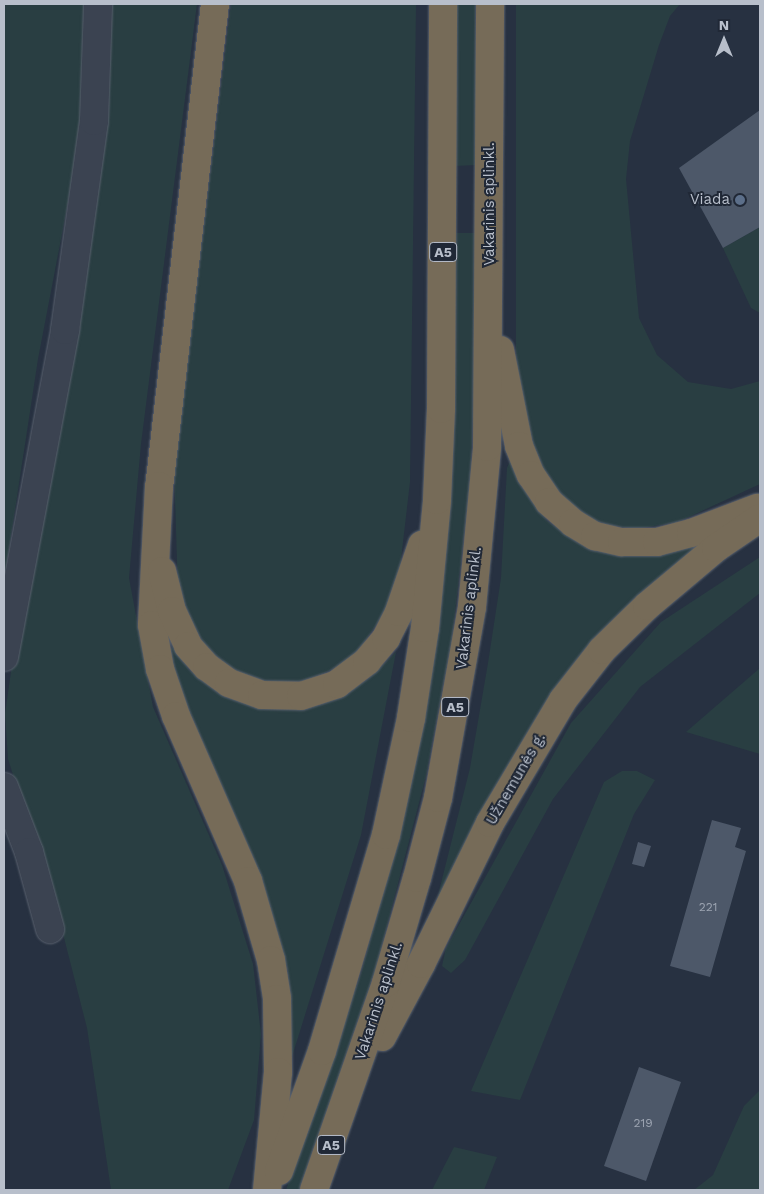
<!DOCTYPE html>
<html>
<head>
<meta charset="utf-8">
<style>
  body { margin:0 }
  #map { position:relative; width:764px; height:1194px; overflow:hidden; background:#273141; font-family:"Work Sans",sans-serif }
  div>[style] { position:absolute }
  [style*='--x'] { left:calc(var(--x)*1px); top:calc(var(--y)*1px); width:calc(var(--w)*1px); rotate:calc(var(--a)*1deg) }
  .green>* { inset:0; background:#293e42 }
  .building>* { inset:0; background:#4d5869 }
  .roads { filter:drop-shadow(0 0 1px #59616e) drop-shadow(0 0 1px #59616e) }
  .minor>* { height:28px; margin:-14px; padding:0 14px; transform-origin:14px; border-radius:14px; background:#3b4351 }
  .highway>* { height:28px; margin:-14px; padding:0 14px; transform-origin:14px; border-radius:14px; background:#766b58 }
  .dots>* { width:14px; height:14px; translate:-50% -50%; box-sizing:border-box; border:2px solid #202836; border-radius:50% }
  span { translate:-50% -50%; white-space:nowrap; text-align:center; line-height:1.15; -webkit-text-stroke:4px #202836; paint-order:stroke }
  .number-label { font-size:12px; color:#9da5b2 }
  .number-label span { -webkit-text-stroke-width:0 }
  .shield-label span { padding:1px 4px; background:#202836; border:1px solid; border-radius:4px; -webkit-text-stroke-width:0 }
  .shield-label { font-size:14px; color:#b8bfcb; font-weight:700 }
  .poi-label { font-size:15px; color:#b8bfcb }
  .right { translate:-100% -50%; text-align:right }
  .street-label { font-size:15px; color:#b8bfcb }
  .frame { position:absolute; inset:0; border:5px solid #b8bfcb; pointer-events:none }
  .north { position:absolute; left:699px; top:15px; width:50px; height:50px; -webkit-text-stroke:4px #202836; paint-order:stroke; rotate:0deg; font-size:14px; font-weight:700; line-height:20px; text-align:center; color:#b8bfcb }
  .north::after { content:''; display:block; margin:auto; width:18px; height:22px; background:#b8bfcb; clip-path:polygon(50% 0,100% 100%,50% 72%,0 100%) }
</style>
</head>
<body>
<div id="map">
  <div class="green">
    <i style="clip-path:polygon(4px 4px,91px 4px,84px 119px,38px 359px,4px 582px)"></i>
    <i style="clip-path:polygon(106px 4px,197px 4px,141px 444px,129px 578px,153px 707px,222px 865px,253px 964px,261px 1034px,254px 1120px,228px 1190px,111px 1190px,87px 1028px,60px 922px,8px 759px,5px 714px)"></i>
    <i style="clip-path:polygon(231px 4px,416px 4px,410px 482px,400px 568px,385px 612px,361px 647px,347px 662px,306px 682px,261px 682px,239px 675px,205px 652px,178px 591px,174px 469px)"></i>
    <i style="clip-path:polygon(457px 4px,475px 4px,477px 165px,455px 166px)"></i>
    <i style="clip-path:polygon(516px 4px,680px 4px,670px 16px,659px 45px,630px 141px,626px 179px,639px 318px,657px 355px,688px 382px,731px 389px,760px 381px,760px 484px,678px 522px,636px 529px,597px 524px,571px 509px,549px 483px,535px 455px,519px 389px,516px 351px)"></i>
    <i style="clip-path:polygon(760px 227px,760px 313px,751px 308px,723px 248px)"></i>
    <i style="clip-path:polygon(454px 233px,476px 233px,476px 352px,470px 483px,452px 638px,426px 776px,376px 968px,299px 1190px,286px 1190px,362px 970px,412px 777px,445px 570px)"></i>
    <i style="clip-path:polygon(511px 458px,520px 484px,547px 521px,576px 541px,606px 553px,636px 556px,661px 553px,689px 545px,705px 546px,648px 590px,436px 903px,470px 768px,488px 663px,501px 578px,507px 468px)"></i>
    <i style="clip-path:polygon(760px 557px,760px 593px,640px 687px,553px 799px,465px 960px,451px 973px,442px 966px,446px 948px,571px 723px,661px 622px)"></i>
    <i style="clip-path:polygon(174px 646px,189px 670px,207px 683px,340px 696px,368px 679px,396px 652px,361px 835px,291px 1060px,288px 972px,274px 920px,210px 770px,167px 652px)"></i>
    <i style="clip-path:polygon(760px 668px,760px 754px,686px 732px)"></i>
    <i style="clip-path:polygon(622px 771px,637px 771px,655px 780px,634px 814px,520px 1100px,471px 1091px,604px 782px)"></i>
    <i style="clip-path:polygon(760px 1090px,760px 1190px,694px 1190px,713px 1175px,744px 1106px)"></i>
    <i style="clip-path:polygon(454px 1147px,497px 1157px,484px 1190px,432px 1190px)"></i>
  </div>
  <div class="building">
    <i style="clip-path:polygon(760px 110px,760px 227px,723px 248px,679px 168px)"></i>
    <i style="clip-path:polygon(712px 820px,741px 828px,735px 847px,746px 851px,710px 977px,670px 966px)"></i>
    <i style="clip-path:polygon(638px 842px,651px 846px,644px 867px,632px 864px)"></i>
    <i style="clip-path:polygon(639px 1067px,681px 1082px,646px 1181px,604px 1166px)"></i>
  </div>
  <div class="roads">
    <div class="minor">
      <i style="--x:4;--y:657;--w:333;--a:-79.4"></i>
      <i style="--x:65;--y:330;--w:211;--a:-82.1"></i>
      <i style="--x:94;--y:121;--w:117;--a:-88"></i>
      <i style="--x:4;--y:787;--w:70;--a:69"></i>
      <i style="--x:29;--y:852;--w:80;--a:74.7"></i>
    </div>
    <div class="highway">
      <i style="--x:215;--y:4;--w:485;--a:96.6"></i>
      <i style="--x:159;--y:486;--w:139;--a:92.9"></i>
      <i style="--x:152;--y:625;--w:45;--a:79.7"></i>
      <i style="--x:160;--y:669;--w:50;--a:71.2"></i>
      <i style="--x:176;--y:716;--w:180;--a:66.4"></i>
      <i style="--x:248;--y:881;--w:82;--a:73.8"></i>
      <i style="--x:271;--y:960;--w:39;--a:81"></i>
      <i style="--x:277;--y:999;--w:73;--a:89.2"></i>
      <i style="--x:278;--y:1072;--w:119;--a:95.3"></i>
      <i style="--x:500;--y:350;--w:98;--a:78.8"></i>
      <i style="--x:519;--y:446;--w:31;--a:68"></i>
      <i style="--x:531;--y:475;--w:32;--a:56"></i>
      <i style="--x:549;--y:502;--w:32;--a:41"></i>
      <i style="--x:573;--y:523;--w:26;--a:31"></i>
      <i style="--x:595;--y:536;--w:28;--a:13"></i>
      <i style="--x:622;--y:542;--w:35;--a:0"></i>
      <i style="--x:657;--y:542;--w:35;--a:-15"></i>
      <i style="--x:691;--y:533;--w:71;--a:-20.7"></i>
      <i style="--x:162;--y:571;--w:41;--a:76"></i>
      <i style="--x:172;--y:611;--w:38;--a:65"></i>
      <i style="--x:188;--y:646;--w:28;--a:48"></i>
      <i style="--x:207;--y:667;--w:27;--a:36"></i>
      <i style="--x:229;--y:683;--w:35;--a:20"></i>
      <i style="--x:262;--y:695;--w:39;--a:1"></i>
      <i style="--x:301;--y:696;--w:38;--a:-18"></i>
      <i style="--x:337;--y:684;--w:38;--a:-37"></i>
      <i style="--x:367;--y:661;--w:30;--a:-50"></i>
      <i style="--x:386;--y:638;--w:29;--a:-63"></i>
      <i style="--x:399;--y:612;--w:71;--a:-71.1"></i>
      <i style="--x:382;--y:1037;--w:83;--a:-61.9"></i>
      <i style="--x:421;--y:964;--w:157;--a:-63.9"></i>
      <i style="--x:490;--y:823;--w:143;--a:-59.3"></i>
      <i style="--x:563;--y:700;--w:63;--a:-52"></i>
      <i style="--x:602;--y:650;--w:63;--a:-44.4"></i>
      <i style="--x:647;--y:606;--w:90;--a:-40"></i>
      <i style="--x:716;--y:548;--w:53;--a:-34.3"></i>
      <i style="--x:279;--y:1171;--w:127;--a:-70.3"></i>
      <i style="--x:322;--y:1051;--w:225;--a:-73.5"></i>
      <i style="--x:386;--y:835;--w:120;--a:-77.9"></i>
      <i style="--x:411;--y:718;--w:91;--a:-81.2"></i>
      <i style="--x:425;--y:628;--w:129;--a:-84.6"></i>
      <i style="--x:437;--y:500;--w:91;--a:-87.5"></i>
      <i style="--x:441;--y:409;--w:405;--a:-89.7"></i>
      <i style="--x:314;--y:1190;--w:219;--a:-70.8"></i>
      <i style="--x:386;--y:983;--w:109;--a:-73.6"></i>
      <i style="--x:417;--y:878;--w:83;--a:-75.3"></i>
      <i style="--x:438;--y:798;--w:194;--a:-79.9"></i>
      <i style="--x:472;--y:607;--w:161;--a:-84.6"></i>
      <i style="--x:487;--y:447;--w:443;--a:-89.6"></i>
    </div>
  </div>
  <div class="dots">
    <i style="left:740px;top:200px;background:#5c6f8a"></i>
  </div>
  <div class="number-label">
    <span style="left:708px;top:908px">221</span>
    <span style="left:643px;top:1124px">219</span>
  </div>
  <div class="shield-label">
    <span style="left:443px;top:252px">A5</span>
    <span style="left:455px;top:707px">A5</span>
    <span style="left:331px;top:1145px">A5</span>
  </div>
  <div class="poi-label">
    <span class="right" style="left:730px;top:200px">Viada</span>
  </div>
  <div class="street-label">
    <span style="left:490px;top:204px;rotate:-90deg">Vakarinis aplinkl.</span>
    <span style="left:469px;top:608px;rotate:-83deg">Vakarinis aplinkl.</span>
    <span style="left:516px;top:779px;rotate:-60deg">Užnemunės g.</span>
    <span style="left:379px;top:1001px;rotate:-72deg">Vakarinis aplinkl.</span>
  </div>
  <div class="frame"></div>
  <div class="north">N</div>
</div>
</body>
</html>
